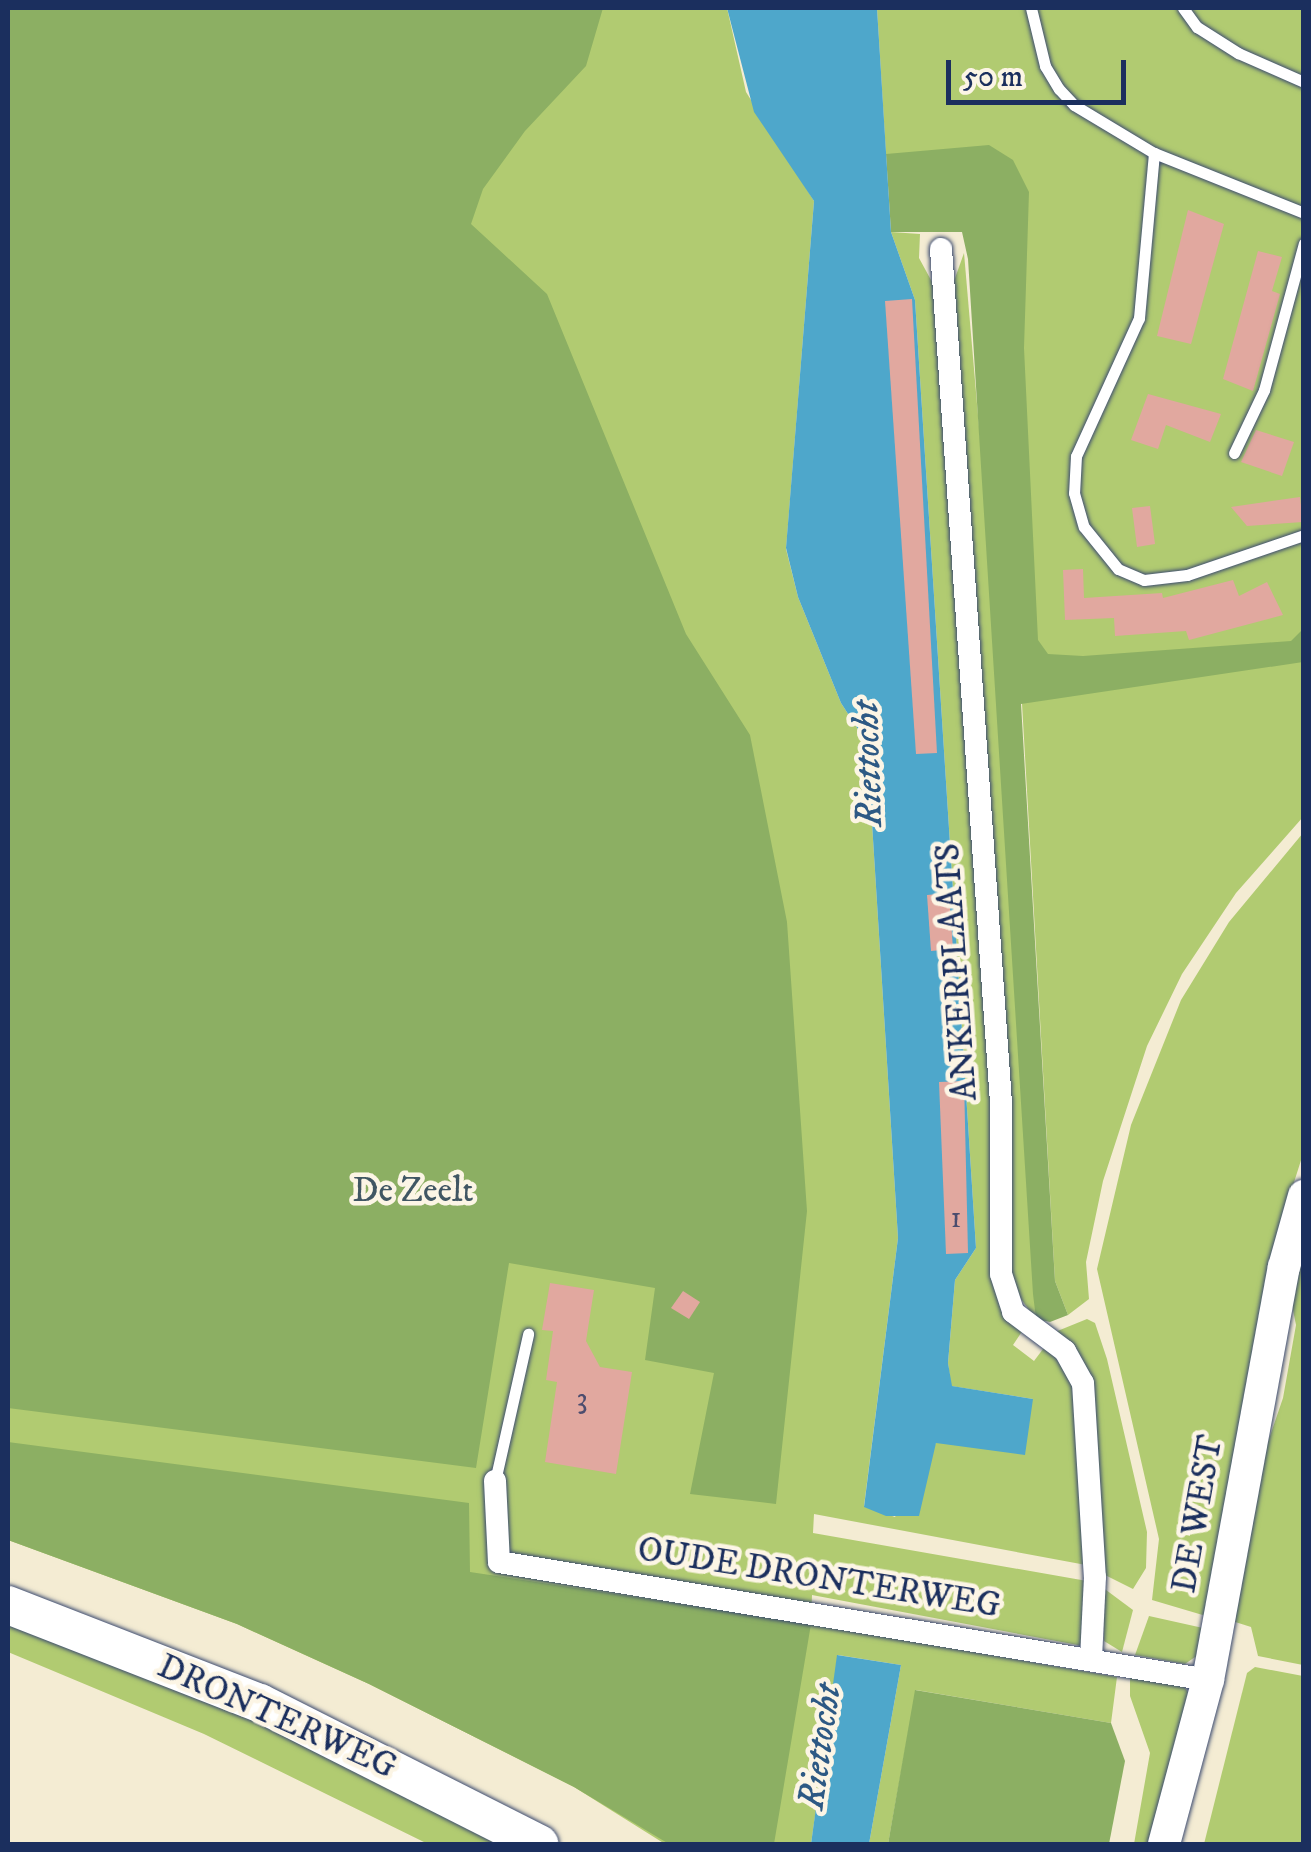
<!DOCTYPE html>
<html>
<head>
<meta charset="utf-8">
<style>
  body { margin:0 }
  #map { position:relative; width:1311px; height:1852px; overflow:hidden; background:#f4ecd3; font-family:"IM FELL DW Pica",serif }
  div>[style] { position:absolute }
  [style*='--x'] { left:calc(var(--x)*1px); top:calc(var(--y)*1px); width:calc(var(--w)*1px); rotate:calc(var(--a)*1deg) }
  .green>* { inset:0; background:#b1cb71 }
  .forest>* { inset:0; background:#8caf63 }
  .water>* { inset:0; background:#4ea7cb }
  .building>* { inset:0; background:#e1a89f }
  .roads { filter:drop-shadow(0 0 2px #3c4b70) drop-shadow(0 0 2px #3c4b70) }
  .service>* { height:11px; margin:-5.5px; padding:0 5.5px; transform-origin:5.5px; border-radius:5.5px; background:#fff }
  .minor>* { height:22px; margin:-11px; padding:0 11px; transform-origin:11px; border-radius:11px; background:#fff }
  .secondary>* { height:32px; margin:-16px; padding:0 16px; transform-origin:16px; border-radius:16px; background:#fff }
  .primary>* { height:38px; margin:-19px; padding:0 19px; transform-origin:19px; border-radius:19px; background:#fff }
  span { translate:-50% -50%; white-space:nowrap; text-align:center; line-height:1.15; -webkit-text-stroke:9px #fcf5e5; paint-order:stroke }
  .number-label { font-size:30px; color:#4c4d6e }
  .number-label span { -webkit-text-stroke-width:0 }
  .street-label { font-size:35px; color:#1b2f5e }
  .park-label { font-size:35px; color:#405663 }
  .water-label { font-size:38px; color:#2d5984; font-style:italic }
  .frame { position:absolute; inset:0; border:10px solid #1b2f5e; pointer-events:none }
  .scale { position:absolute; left:946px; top:60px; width:180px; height:45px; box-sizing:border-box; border:5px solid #1b2f5e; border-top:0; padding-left:12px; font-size:30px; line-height:35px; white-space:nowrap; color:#1b2f5e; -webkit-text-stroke:8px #fcf5e5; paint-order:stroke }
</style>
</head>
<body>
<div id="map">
  <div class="green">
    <i style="clip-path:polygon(8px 8px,727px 8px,746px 92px,814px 201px,786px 549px,798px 597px,841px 703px,867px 743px,898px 1238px,864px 1506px,895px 1517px,936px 1443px,1033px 1399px,951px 1386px,948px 1363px,955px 1280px,976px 1248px,915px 300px,891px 232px,920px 234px,919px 258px,937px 291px,992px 1102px,994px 1284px,1000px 1307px,1023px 1330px,1013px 1345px,1034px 1361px,1046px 1345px,1074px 1383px,1086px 1565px,814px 1514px,813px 1533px,1087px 1581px,1083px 1646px,812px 1595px,811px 1624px,1117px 1677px,1111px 1723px,916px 1690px,888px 1844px,869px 1844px,901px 1665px,838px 1655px,811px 1844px,665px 1844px,574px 1787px,369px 1684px,237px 1624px,8px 1540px)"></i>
    <i style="clip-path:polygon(877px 8px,1303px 8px,1303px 817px,1236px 893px,1182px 974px,1147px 1046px,1103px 1181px,1086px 1262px,1089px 1299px,1068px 1315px,1055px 1281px,993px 196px,886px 154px)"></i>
    <i style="clip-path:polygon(964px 253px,989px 543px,1036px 1319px,1011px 1286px,954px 281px)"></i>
    <i style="clip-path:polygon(1303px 833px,1303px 1154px,1289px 1198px,1206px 1616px,1152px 1600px,1159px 1539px,1097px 1269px,1131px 1125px,1181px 1000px,1229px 922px)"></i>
    <i style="clip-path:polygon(1303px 1232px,1303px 1665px,1258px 1656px,1251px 1627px,1229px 1620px,1256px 1477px,1283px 1398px,1296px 1325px,1290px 1295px)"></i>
    <i style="clip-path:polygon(1087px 1319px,1095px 1323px,1107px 1359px,1147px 1532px,1146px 1568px,1133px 1589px,1103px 1574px,1095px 1441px,1055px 1332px)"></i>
    <i style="clip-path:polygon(1102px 1587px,1133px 1610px,1122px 1652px,1104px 1641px)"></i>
    <i style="clip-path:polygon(1149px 1616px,1203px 1628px,1198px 1655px,1185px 1664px,1135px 1655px)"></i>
    <i style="clip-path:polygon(8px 1617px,267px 1721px,508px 1844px,428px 1844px,204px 1734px,8px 1652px)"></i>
    <i style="clip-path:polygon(1255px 1667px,1303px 1676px,1303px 1844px,1204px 1844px,1247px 1673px)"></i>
    <i style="clip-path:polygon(1130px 1673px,1181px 1683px,1191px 1696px,1150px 1844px,1134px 1844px,1150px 1753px,1130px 1696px)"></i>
  </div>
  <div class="forest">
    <i style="clip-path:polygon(8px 8px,603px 8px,586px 66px,525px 131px,483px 189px,471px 224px,547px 294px,686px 634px,750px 735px,787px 922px,807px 1211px,776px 1504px,690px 1494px,714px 1373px,645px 1360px,655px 1288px,509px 1263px,476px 1468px,8px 1408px)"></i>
    <i style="clip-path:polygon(989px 145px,1013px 160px,1029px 192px,1024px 348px,1038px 640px,1048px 654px,1083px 656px,1291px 641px,1303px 629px,1303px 662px,1021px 704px,1055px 1281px,1068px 1315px,1050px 1322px,1036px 1319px,1033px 1294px,968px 259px,962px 232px,891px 232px,886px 154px)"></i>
    <i style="clip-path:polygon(8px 1442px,469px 1503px,470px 1572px,811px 1624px,774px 1844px,669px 1844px,574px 1787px,369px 1684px,237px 1624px,8px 1540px)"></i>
    <i style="clip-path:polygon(915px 1690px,1111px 1723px,1125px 1761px,1109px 1844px,888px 1844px)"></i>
  </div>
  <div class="water">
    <i style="clip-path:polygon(727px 8px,877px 8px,891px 232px,915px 300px,976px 1248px,955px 1280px,948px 1363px,952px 1386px,1033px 1399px,1025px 1455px,936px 1443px,919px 1516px,886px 1516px,864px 1507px,898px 1238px,867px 743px,841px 703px,798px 597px,786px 548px,814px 201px,754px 112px)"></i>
    <i style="clip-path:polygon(837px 1655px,901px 1665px,869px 1844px,811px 1844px)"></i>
  </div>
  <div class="building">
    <i style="clip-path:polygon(1188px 210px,1224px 224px,1191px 344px,1157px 336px)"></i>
    <i style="clip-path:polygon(1258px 251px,1282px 257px,1272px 291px,1280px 294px,1253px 391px,1223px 379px)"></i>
    <i style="clip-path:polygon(912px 299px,937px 753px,916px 754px,885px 301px)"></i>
    <i style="clip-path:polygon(1148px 394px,1221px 414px,1210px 442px,1166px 425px,1158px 449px,1131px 440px)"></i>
    <i style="clip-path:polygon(1256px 430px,1294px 442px,1282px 476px,1241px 462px)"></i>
    <i style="clip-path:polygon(1300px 497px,1303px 522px,1247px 526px,1231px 507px)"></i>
    <i style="clip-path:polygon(1150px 506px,1155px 544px,1137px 547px,1132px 508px)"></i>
    <i style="clip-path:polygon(1083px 569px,1084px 598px,1162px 593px,1163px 598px,1233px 580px,1239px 596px,1267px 582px,1283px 615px,1189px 640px,1186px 631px,1115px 636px,1114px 618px,1065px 620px,1063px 570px)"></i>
    <i style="clip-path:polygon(949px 893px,953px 949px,931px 951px,927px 895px)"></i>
    <i style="clip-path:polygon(964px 1081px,968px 1253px,946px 1254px,939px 1082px)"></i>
    <i style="clip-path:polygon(550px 1283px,594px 1290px,586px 1341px,600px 1367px,632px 1372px,616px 1474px,545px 1462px,557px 1382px,546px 1380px,553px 1331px,542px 1330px)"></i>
    <i style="clip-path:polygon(683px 1291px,700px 1302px,689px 1319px,671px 1308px)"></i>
  </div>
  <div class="roads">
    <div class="service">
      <i style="--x:1031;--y:8;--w:60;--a:76.4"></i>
      <i style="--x:1045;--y:66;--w:27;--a:59"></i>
      <i style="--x:1059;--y:89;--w:22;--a:47"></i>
      <i style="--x:1074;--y:105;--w:93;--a:31"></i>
      <i style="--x:1154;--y:153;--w:166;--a:95.2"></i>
      <i style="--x:1139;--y:318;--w:152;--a:114.5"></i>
      <i style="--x:1076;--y:456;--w:37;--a:93"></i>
      <i style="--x:1074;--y:493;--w:35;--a:74"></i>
      <i style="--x:1084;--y:527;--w:54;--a:51"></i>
      <i style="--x:1118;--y:569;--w:28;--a:23"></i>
      <i style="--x:1144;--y:580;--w:43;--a:-6.6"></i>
      <i style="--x:1187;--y:575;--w:124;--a:-18.9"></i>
      <i style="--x:1183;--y:8;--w:24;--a:54"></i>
      <i style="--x:1197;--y:27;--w:49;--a:32.4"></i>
      <i style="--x:1238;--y:53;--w:72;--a:23.7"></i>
      <i style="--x:1154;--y:153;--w:162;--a:21.8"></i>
      <i style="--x:1234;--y:453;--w:70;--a:-64.5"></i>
      <i style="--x:1264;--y:390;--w:152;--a:-74.8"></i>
      <i style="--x:495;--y:1481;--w:151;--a:-77.3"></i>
    </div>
    <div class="minor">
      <i style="--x:941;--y:249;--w:855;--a:85.98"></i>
      <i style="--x:1001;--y:1102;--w:172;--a:90"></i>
      <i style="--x:1001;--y:1274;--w:40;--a:72"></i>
      <i style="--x:1013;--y:1312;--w:65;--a:36.9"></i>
      <i style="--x:1065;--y:1351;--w:37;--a:61"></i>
      <i style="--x:1083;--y:1383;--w:194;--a:86.5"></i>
      <i style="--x:1095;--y:1577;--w:81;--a:92.8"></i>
      <i style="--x:495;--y:1481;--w:81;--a:87.2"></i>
      <i style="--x:499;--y:1562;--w:719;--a:9.45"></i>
    </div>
    <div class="secondary">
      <i style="--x:1164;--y:1844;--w:170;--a:-75"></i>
      <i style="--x:1208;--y:1680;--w:420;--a:-79.6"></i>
      <i style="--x:1284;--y:1267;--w:74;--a:-74.3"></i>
    </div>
    <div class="primary">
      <i style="--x:8;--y:1605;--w:270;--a:21.3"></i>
      <i style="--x:260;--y:1703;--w:313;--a:26.8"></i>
    </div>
  </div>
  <div class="number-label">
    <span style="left:956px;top:1219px">1</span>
    <span style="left:582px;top:1400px">3</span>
  </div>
  <div class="street-label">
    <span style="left:957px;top:972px;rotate:-94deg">ANKERPLAATS</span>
    <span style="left:1198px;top:1514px;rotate:-80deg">DE WEST</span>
    <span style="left:819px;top:1578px;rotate:9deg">OUDE DRONTERWEG</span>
    <span style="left:277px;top:1717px;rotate:24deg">DRONTERWEG</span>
  </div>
  <div class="park-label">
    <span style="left:413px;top:1191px">De Zeelt</span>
  </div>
  <div class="water-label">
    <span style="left:869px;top:764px;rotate:-92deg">Riettocht</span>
    <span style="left:821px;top:1747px;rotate:-82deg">Riettocht</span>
  </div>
  <div class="frame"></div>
  <div class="scale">50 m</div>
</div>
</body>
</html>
